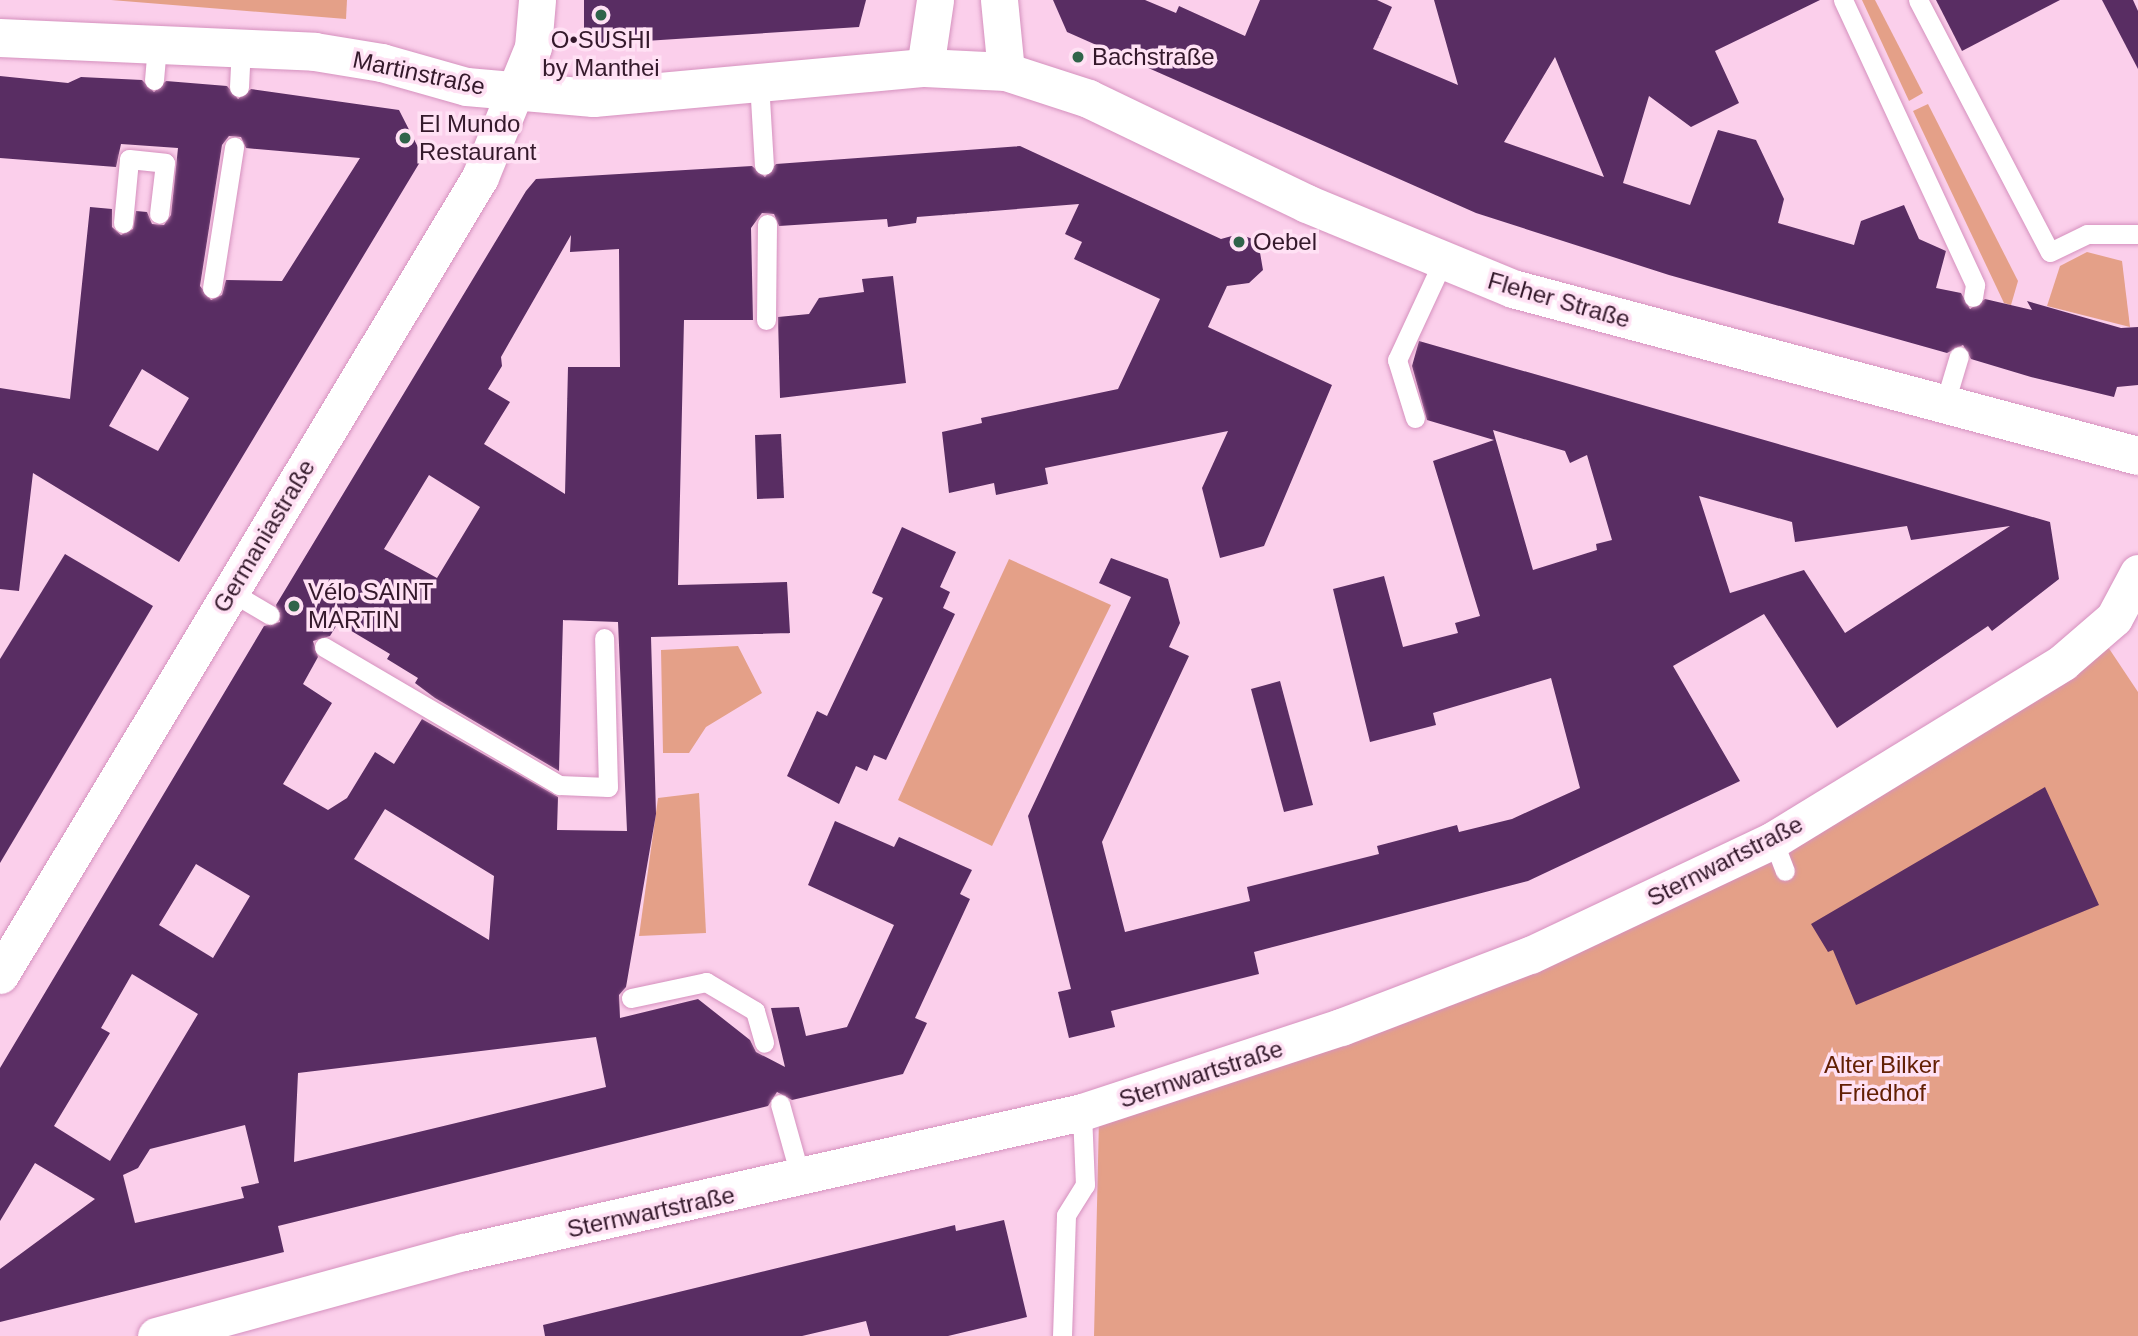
<!DOCTYPE html>
<html>
<head>
<meta charset="utf-8">
<style>
  body { margin:0 }
  #map { position:relative; width:2138px; height:1336px; overflow:hidden; background:#fbcfeb; font-family:Helvetica,sans-serif }
  div>[style] { position:absolute }
  [style*='--x'] { left:calc(var(--x)*1px); top:calc(var(--y)*1px); width:calc(var(--w)*1px); rotate:calc(var(--a)*1deg) }
  .green>* { inset:0; background:#e4a088 }
  .building>* { inset:0; background:#592d63 }
  .roads { filter:drop-shadow(0 0 2px #d591be) drop-shadow(0 0 2px #d591be) }
  .lane>* { height:19px; margin:-9.5px; padding:0 9.5px; transform-origin:9.5px; border-radius:9.5px; background:#fff }
  .street>* { height:37px; margin:-18.5px; padding:0 18.5px; transform-origin:18.5px; border-radius:18.5px; background:#fff }
  .secondary>* { height:38px; margin:-19px; padding:0 19px; transform-origin:19px; border-radius:19px; background:#fff }
  .dots>* { width:19px; height:19px; translate:-50% -50%; box-sizing:border-box; border:4px solid #ffe1f4; border-radius:50% }
  span { translate:-50% -50%; white-space:nowrap; text-align:center; line-height:1.15; -webkit-text-stroke:7px #ffe1f4; paint-order:stroke }
  .poi-label { font-size:24px; color:#34192b }
  .left { translate:0 -50%; text-align:left }
  .street-label { font-size:24px; color:#34192b }
  .park-label { font-size:24px; color:#632004 }
</style>
</head>
<body>
<div id="map">
  <div class="green">
    <i style="clip-path:polygon(111px 0,347px 0,346px 19px)"></i>
    <i style="clip-path:polygon(1862px 0,1875px 0,1923px 93px,1909px 101px)"></i>
    <i style="clip-path:polygon(1928px 104px,2018px 281px,2011px 305px,2004px 303px,1913px 111px)"></i>
    <i style="clip-path:polygon(2087px 252px,2122px 261px,2130px 327px,2047px 306px,2060px 266px)"></i>
    <i style="clip-path:polygon(1009px 559px,1111px 605px,992px 846px,898px 800px)"></i>
    <i style="clip-path:polygon(2106px 644px,2138px 692px,2138px 1336px,1094px 1336px,1099px 1118px,1535px 966px)"></i>
    <i style="clip-path:polygon(738px 646px,762px 693px,706px 727px,689px 753px,663px 753px,661px 650px)"></i>
    <i style="clip-path:polygon(699px 793px,706px 933px,639px 936px,658px 798px)"></i>
  </div>
  <div class="building">
    <i style="clip-path:polygon(584px 0,866px 0,859px 27px,584px 45px)"></i>
    <i style="clip-path:polygon(evenodd,1053px 0,1145px 0,1176px 13px,1179px 6px,1245px 36px,1260px 0,1377px 0,1392px 7px,1373px 49px,1458px 85px,1434px 0,1820px 0,1715px 51px,1739px 103px,1691px 127px,1649px 96px,1623px 183px,1690px 205px,1718px 130px,1756px 140px,1784px 199px,1778px 223px,1854px 245px,1861px 221px,1904px 205px,1919px 239px,1946px 251px,1936px 288px,1961px 293px,1970px 309px,1985px 299px,2032px 310px,2027px 301px,2121px 328px,2138px 327px,2138px 385px,2117px 387px,2114px 397px,2031px 377px,1971px 359px,1963px 345px,1947px 353px,1669px 275px,1476px 213px,1067px 32px,1053px 0,1555px 57px,1604px 177px,1504px 142px,1555px 57px)"></i>
    <i style="clip-path:polygon(1936px 0,2060px 0,1962px 51px)"></i>
    <i style="clip-path:polygon(2102px 0,2133px 0,2138px 11px,2138px 69px)"></i>
    <i style="clip-path:polygon(evenodd,0 76px,68px 83px,81px 77px,142px 80px,154px 92px,166px 81px,227px 86px,238px 99px,251px 89px,399px 110px,423px 157px,179px 562px,33px 473px,19px 591px,0 589px,0 388px,70px 399px,90px 207px,112px 209px,112px 227px,121px 235px,133px 229px,136px 211px,147px 212px,152px 224px,164px 225px,171px 215px,178px 148px,121px 144px,116px 167px,0 158px,0 76px,229px 136px,241px 137px,246px 148px,360px 158px,282px 281px,226px 280px,222px 295px,211px 300px,200px 286px,222px 145px,229px 136px,0 76px,142px 369px,189px 398px,158px 451px,109px 426px,142px 369px)"></i>
    <i style="clip-path:polygon(evenodd,1020px 146px,1221px 239px,1239px 234px,1258px 241px,1263px 270px,1249px 283px,1227px 286px,1208px 327px,1332px 385px,1264px 546px,1220px 558px,1202px 488px,1228px 431px,1045px 468px,1048px 484px,996px 495px,994px 483px,949px 493px,942px 432px,982px 423px,981px 418px,1118px 389px,1160px 299px,1074px 259px,1082px 242px,1065px 234px,1079px 204px,917px 217px,916px 223px,888px 227px,887px 219px,779px 226px,774px 214px,762px 213px,751px 228px,753px 320px,684px 320px,678px 585px,787px 582px,790px 633px,651px 637px,656px 814px,626px 987px,619px 995px,620px 1018px,698px 999px,750px 1040px,756px 1052px,785px 1067px,771px 1008px,799px 1007px,806px 1036px,847px 1027px,894px 925px,808px 885px,835px 821px,894px 847px,899px 837px,972px 870px,960px 894px,970px 899px,915px 1018px,927px 1023px,903px 1074px,792px 1100px,777px 1092px,768px 1106px,278px 1226px,284px 1252px,0 1322px,0 1269px,95px 1199px,35px 1163px,0 1221px,0 1068px,264px 626px,280px 622px,276px 605px,526px 191px,536px 179px,752px 166px,765px 177px,776px 164px,1020px 146px,571px 235px,570px 252px,619px 249px,620px 367px,568px 367px,565px 494px,484px 444px,510px 402px,488px 389px,502px 366px,501px 357px,571px 235px,1020px 146px,429px 475px,480px 507px,437px 578px,384px 549px,429px 475px,1020px 146px,563px 620px,618px 622px,627px 831px,557px 830px,558px 797px,422px 719px,394px 764px,375px 752px,347px 798px,328px 810px,283px 784px,332px 703px,303px 684px,318px 657px,313px 641px,330px 636px,338px 623px,390px 654px,387px 659px,418px 678px,415px 683px,435px 698px,559px 771px,563px 620px,1020px 146px,385px 809px,494px 876px,489px 940px,354px 859px,385px 809px,1020px 146px,196px 864px,250px 896px,213px 958px,159px 925px,196px 864px,1020px 146px,132px 974px,198px 1014px,110px 1161px,54px 1126px,110px 1033px,101px 1028px,132px 974px,1020px 146px,596px 1037px,606px 1087px,294px 1162px,298px 1073px,596px 1037px,1020px 146px,245px 1125px,259px 1183px,241px 1187px,244px 1198px,135px 1223px,123px 1175px,138px 1168px,150px 1149px,245px 1125px)"></i>
    <i style="clip-path:polygon(893px 276px,906px 383px,780px 398px,778px 317px,809px 314px,819px 298px,864px 292px,862px 279px)"></i>
    <i style="clip-path:polygon(evenodd,1419px 341px,2050px 522px,2059px 579px,1992px 631px,1988px 626px,1837px 728px,1764px 614px,1673px 666px,1740px 781px,1528px 881px,1254px 952px,1259px 974px,1111px 1011px,1115px 1027px,1069px 1038px,1058px 992px,1071px 989px,1028px 816px,1131px 597px,1099px 583px,1111px 558px,1168px 579px,1180px 623px,1169px 647px,1189px 656px,1102px 842px,1125px 932px,1250px 901px,1247px 887px,1379px 854px,1377px 846px,1457px 825px,1459px 832px,1512px 819px,1580px 788px,1551px 678px,1433px 713px,1436px 725px,1370px 742px,1333px 589px,1384px 576px,1403px 647px,1458px 633px,1455px 623px,1480px 616px,1433px 461px,1494px 440px,1427px 420px,1412px 366px,1419px 341px,1493px 430px,1565px 451px,1570px 463px,1587px 455px,1612px 540px,1596px 544px,1597px 550px,1533px 570px,1493px 430px,1419px 341px,1699px 496px,1792px 522px,1795px 542px,1907px 526px,1911px 540px,2010px 526px,1845px 633px,1804px 570px,1730px 593px,1699px 496px)"></i>
    <i style="clip-path:polygon(781px 434px,784px 498px,757px 499px,755px 435px)"></i>
    <i style="clip-path:polygon(902px 527px,956px 552px,940px 587px,950px 592px,943px 608px,955px 614px,886px 760px,874px 755px,867px 771px,856px 766px,839px 804px,787px 776px,817px 711px,827px 716px,883px 598px,872px 593px)"></i>
    <i style="clip-path:polygon(65px 554px,153px 606px,0 863px,0 659px)"></i>
    <i style="clip-path:polygon(1280px 681px,1313px 805px,1284px 812px,1251px 689px)"></i>
    <i style="clip-path:polygon(2045px 787px,2099px 905px,1856px 1005px,1833px 950px,1828px 952px,1811px 924px)"></i>
    <i style="clip-path:polygon(1004px 1220px,1027px 1317px,948px 1336px,870px 1336px,866px 1321px,802px 1336px,545px 1336px,543px 1325px,955px 1225px,956px 1231px)"></i>
  </div>
  <div class="roads">
    <div class="lane">
      <i style="--x:1843;--y:0;--w:314;--a:65.1"></i>
      <i style="--x:1975;--y:285;--w:12;--a:99"></i>
      <i style="--x:1918;--y:0;--w:284;--a:62.4"></i>
      <i style="--x:2050;--y:252;--w:41;--a:-25.9"></i>
      <i style="--x:2087;--y:234;--w:51;--a:0"></i>
      <i style="--x:154;--y:80;--w:36;--a:-85"></i>
      <i style="--x:759;--y:82;--w:83;--a:86.6"></i>
      <i style="--x:239;--y:87;--w:41;--a:-87.2"></i>
      <i style="--x:123;--y:223;--w:64;--a:-84.6"></i>
      <i style="--x:129;--y:159;--w:36;--a:6"></i>
      <i style="--x:165;--y:163;--w:51;--a:96.7"></i>
      <i style="--x:212;--y:288;--w:143;--a:-81.1"></i>
      <i style="--x:766;--y:320;--w:96;--a:-89.4"></i>
      <i style="--x:1944;--y:406;--w:52;--a:-73.3"></i>
      <i style="--x:1415;--y:418;--w:61;--a:-107.2"></i>
      <i style="--x:1397;--y:360;--w:107;--a:-65.1"></i>
      <i style="--x:231;--y:592;--w:45;--a:30.5"></i>
      <i style="--x:324;--y:647;--w:273;--a:30.4"></i>
      <i style="--x:559;--y:785;--w:49;--a:2.3"></i>
      <i style="--x:608;--y:787;--w:149;--a:-91.5"></i>
      <i style="--x:1773;--y:840;--w:33;--a:69"></i>
      <i style="--x:631;--y:998;--w:77;--a:-12"></i>
      <i style="--x:706;--y:982;--w:57;--a:30.6"></i>
      <i style="--x:755;--y:1011;--w:33;--a:74"></i>
      <i style="--x:780;--y:1104;--w:78;--a:74.4"></i>
      <i style="--x:1062;--y:1336;--w:121;--a:-88.1"></i>
      <i style="--x:1066;--y:1215;--w:36;--a:-58"></i>
      <i style="--x:1085;--y:1185;--w:73;--a:-92.4"></i>
    </div>
    <div class="street">
      <i style="--x:999;--y:0;--w:72;--a:84.4"></i>
      <i style="--x:925;--y:68;--w:69;--a:-81.6"></i>
      <i style="--x:0;--y:975;--w:931;--a:-58.97"></i>
      <i style="--x:480;--y:177;--w:140;--a:-67.8"></i>
      <i style="--x:533;--y:47;--w:47;--a:-85.1"></i>
      <i style="--x:156;--y:1336;--w:319;--a:-15.3"></i>
      <i style="--x:464;--y:1252;--w:634;--a:-12.76"></i>
      <i style="--x:1082;--y:1112;--w:273;--a:-18.2"></i>
      <i style="--x:1341;--y:1027;--w:202;--a:-20.9"></i>
      <i style="--x:1530;--y:955;--w:269;--a:-25.3"></i>
      <i style="--x:1773;--y:840;--w:340;--a:-31.5"></i>
      <i style="--x:2063;--y:662;--w:67;--a:-40.8"></i>
      <i style="--x:2114;--y:618;--w:51;--a:-61.9"></i>
    </div>
    <div class="secondary">
      <i style="--x:0;--y:38;--w:315;--a:2.5"></i>
      <i style="--x:315;--y:52;--w:68;--a:9.3"></i>
      <i style="--x:382;--y:63;--w:88;--a:15.8"></i>
      <i style="--x:467;--y:87;--w:127;--a:5"></i>
      <i style="--x:594;--y:98;--w:332;--a:-5.2"></i>
      <i style="--x:925;--y:68;--w:81;--a:2.8"></i>
      <i style="--x:1006;--y:72;--w:87;--a:18"></i>
      <i style="--x:1089;--y:99;--w:242;--a:25.7"></i>
      <i style="--x:1307;--y:204;--w:223;--a:22.4"></i>
      <i style="--x:1513;--y:289;--w:647;--a:14.96"></i>
    </div>
  </div>
  <div class="dots">
    <i style="left:601px;top:15px;background:#30644a"></i>
    <i style="left:1078px;top:57px;background:#30644a"></i>
    <i style="left:405px;top:138px;background:#30644a"></i>
    <i style="left:1239px;top:242px;background:#30644a"></i>
    <i style="left:294px;top:606px;background:#30644a"></i>
  </div>
  <div class="poi-label">
    <span style="left:601px;top:54px">O•SUSHI<br>by Manthei</span>
    <span class="left" style="left:1092px;top:57px">Bachstraße</span>
    <span class="left" style="left:419px;top:138px">El Mundo<br>Restaurant</span>
    <span class="left" style="left:1253px;top:242px">Oebel</span>
    <span class="left" style="left:308px;top:606px">Vélo SAINT<br>MARTIN</span>
  </div>
  <div class="street-label">
    <span style="left:419px;top:73px;rotate:12deg">Martinstraße</span>
    <span style="left:1559px;top:300px;rotate:16deg">Fleher Straße</span>
    <span style="left:264px;top:536px;rotate:-59deg">Germaniastraße</span>
    <span style="left:1725px;top:861px;rotate:-27deg">Sternwartstraße</span>
    <span style="left:1201px;top:1074px;rotate:-18deg">Sternwartstraße</span>
    <span style="left:651px;top:1212px;rotate:-12deg">Sternwartstraße</span>
  </div>
  <div class="park-label">
    <span style="left:1882px;top:1079px">Alter Bilker<br>Friedhof</span>
  </div>
</div>
</body>
</html>
